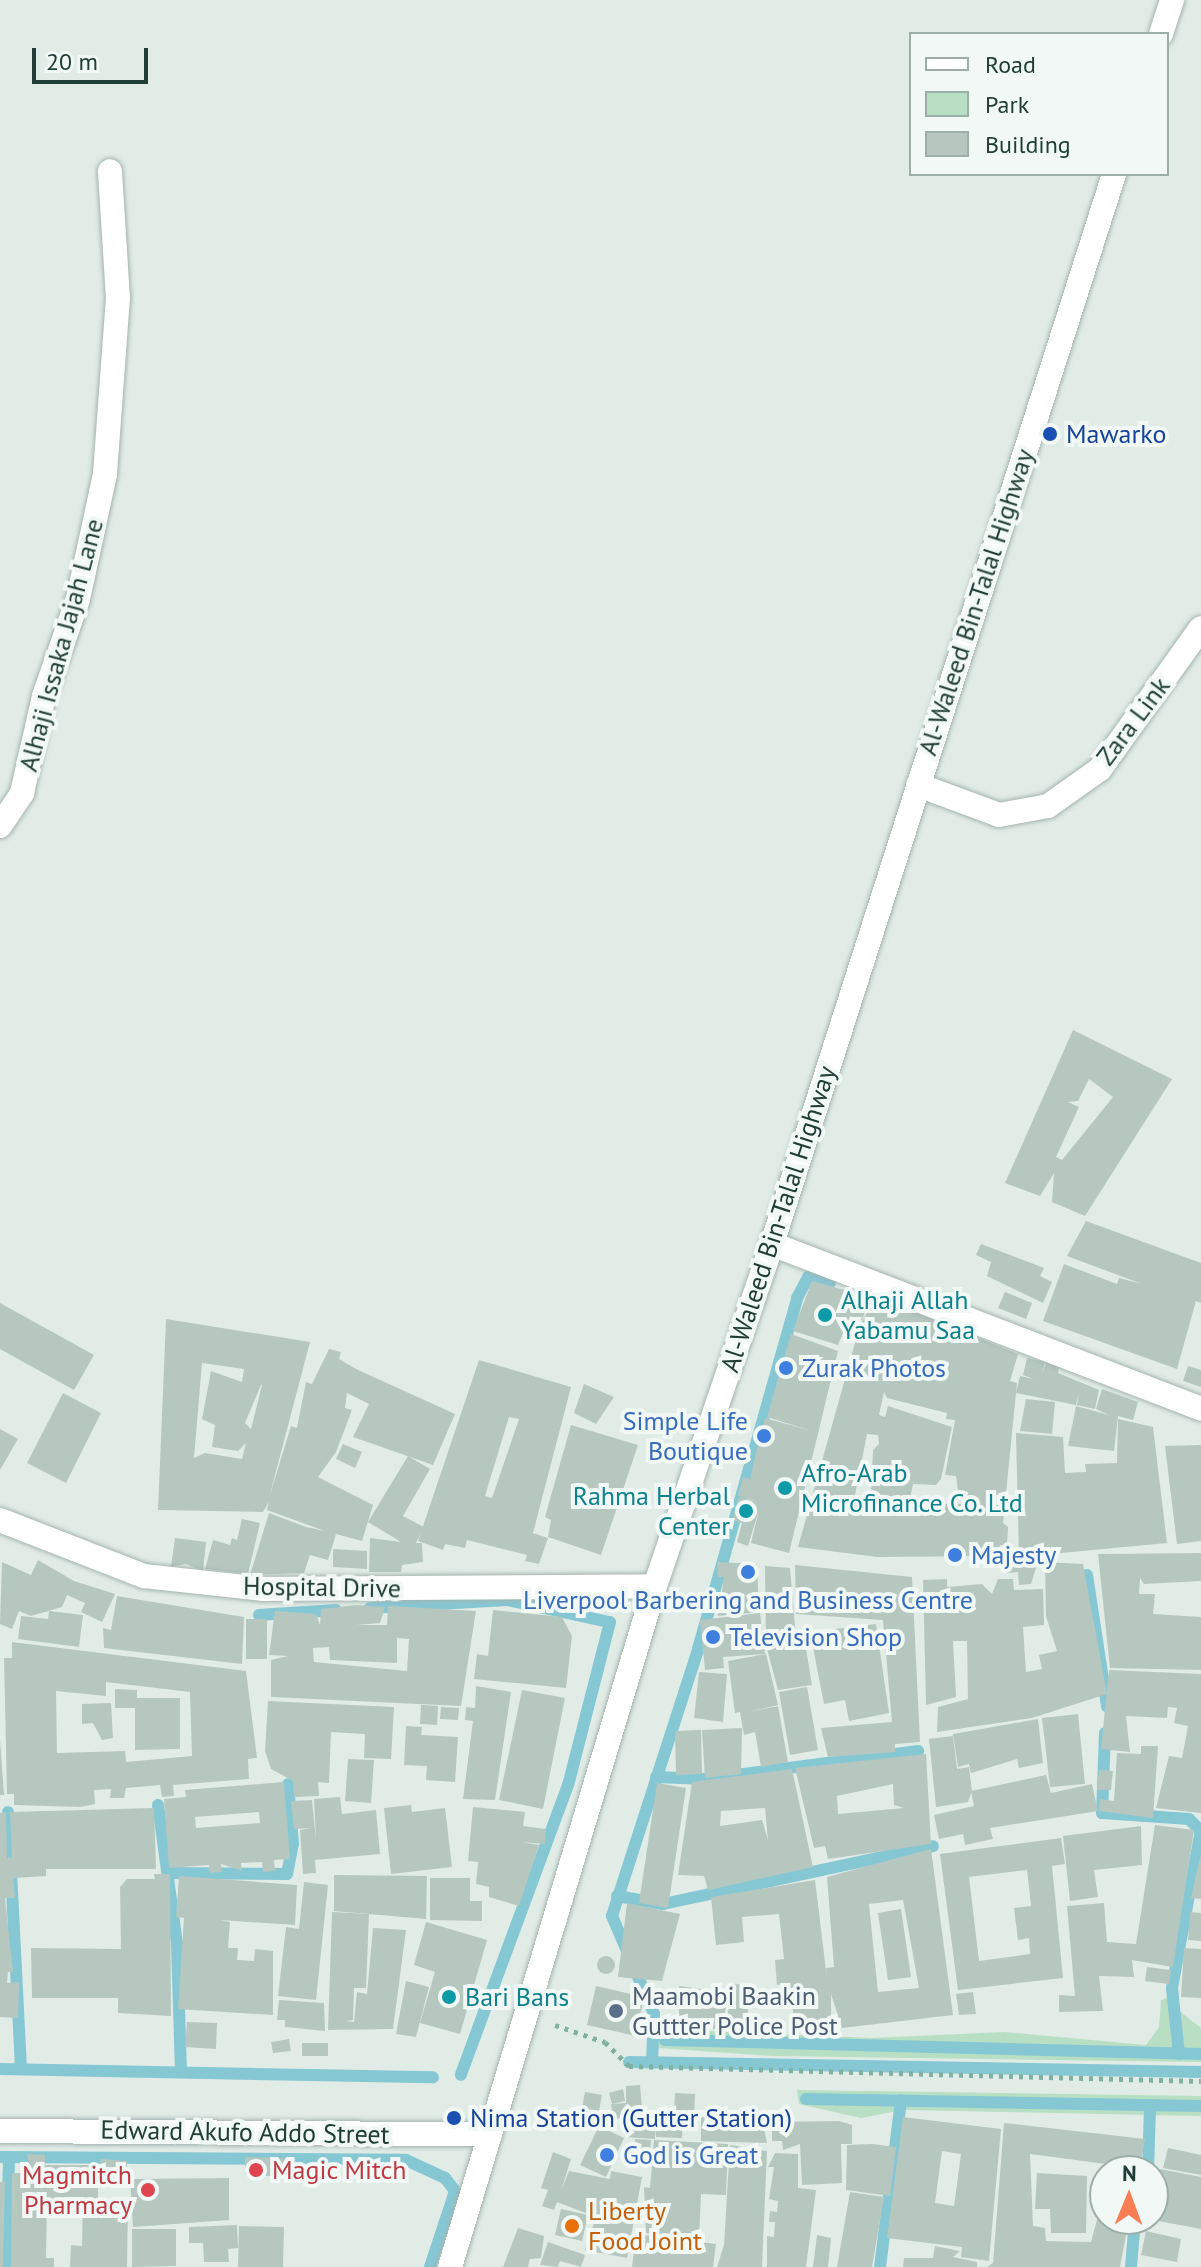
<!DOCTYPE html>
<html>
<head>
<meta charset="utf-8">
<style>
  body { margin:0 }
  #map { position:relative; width:1201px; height:2267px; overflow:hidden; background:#e1ece7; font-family:"PT Sans",sans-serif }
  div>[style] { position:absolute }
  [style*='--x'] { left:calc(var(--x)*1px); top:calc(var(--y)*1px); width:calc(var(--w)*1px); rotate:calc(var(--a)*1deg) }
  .green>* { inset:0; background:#b8dfc3 }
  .stream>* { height:12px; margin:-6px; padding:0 6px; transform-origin:6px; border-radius:6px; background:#86c7d4 }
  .building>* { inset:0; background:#b6c7c0 }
  .round { border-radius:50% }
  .path>* { height:5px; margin-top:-2.5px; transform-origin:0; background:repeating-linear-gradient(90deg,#7fb1a2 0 4px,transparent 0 10px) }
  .roads { filter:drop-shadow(0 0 2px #a3b4ae) drop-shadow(0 0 2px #a3b4ae) }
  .street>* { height:24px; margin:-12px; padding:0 12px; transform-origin:12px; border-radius:12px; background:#fff }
  .secondary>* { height:24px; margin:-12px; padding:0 12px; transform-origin:12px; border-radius:12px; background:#fff }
  .dots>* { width:22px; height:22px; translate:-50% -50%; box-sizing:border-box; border:4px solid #f1f8f5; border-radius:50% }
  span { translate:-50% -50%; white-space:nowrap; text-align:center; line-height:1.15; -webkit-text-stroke:8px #f1f8f5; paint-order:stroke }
  .transit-label { font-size:26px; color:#164399 }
  .left { translate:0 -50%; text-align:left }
  .street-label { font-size:26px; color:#203e36 }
  .culture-label { font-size:26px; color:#0d838f }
  .right { translate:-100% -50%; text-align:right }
  .shop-label { font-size:26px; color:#366cbe }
  .service-label { font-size:26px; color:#4e5e75 }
  .health-label { font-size:26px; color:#be3a42 }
  .food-label { font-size:26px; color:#c56008 }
  .legend { position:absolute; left:909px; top:32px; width:260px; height:144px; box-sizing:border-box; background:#f1f8f5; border:2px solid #9daea9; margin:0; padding:10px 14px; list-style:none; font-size:24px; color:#203e36 }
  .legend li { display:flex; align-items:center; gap:16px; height:40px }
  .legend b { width:40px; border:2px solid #9daea9 }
  .north { position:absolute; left:1089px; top:2155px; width:80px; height:80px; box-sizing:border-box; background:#f1f8f5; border:2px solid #9daea9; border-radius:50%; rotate:1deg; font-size:22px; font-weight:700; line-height:32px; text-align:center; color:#203e36 }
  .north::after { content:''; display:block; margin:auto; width:28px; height:36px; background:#f97d52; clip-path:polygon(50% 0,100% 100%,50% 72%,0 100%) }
  .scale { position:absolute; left:32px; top:48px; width:116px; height:36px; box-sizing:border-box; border:4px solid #203e36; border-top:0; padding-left:10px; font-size:24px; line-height:28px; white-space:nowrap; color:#203e36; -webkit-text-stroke:6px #f1f8f5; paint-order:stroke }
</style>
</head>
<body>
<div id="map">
  <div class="green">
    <i style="clip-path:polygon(1171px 1996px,1173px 2006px,1201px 2028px,1201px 2062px,771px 2056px,658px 2048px,661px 2029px,872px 2038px,1004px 2032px,1146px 2045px,1159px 2027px,1161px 2000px)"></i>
    <i style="clip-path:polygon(797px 2090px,1201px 2096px,1201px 2116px,902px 2110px,861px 2118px,799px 2104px)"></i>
  </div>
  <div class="stream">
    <i style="--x:1087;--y:1575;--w:133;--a:81.3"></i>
    <i style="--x:370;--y:1608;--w:137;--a:-3.3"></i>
    <i style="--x:507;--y:1600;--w:105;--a:12.1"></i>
    <i style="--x:610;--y:1622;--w:168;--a:104.4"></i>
    <i style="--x:568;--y:1785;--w:309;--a:110.3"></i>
    <i style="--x:259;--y:1615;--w:77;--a:-3.7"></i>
    <i style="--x:1105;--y:1733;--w:80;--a:92.1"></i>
    <i style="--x:1102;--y:1813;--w:87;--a:3.9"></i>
    <i style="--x:1189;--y:1819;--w:17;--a:45"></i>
    <i style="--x:656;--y:1777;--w:49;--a:2.3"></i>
    <i style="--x:705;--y:1779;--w:215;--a:-7.5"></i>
    <i style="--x:158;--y:1805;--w:140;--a:82.2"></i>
    <i style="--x:177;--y:1944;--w:128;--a:88.2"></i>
    <i style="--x:8;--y:1812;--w:257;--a:87.1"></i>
    <i style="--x:170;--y:1873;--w:117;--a:0.5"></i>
    <i style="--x:287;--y:1874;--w:31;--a:-79"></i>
    <i style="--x:293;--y:1844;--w:60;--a:-94.8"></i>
    <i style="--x:617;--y:1896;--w:47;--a:9.9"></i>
    <i style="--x:663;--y:1904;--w:276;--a:-12.1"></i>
    <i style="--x:665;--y:2040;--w:536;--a:1.5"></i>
    <i style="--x:1179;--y:2054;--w:66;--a:-96.1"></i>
    <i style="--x:1172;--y:1988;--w:161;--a:-79.6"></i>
    <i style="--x:629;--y:2062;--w:572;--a:1"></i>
    <i style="--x:652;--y:2063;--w:49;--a:-87.7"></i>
    <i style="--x:654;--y:2014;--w:107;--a:-113.2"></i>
    <i style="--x:612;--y:1916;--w:281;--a:-72.1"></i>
    <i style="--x:698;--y:1649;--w:365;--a:-74.2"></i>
    <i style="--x:797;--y:1298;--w:24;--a:-62"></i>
    <i style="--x:808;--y:1277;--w:23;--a:13"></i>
    <i style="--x:0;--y:2069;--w:433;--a:1.1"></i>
    <i style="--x:806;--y:2099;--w:395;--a:1"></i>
    <i style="--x:0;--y:2157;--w:406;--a:0.4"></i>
    <i style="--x:406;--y:2160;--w:43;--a:24.8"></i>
    <i style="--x:445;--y:2178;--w:16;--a:52"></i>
    <i style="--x:455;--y:2191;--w:80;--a:108.2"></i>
    <i style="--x:1148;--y:2171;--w:65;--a:-88.2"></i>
    <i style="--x:6;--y:2267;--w:110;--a:-88.4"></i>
    <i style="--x:880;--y:2267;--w:168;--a:-82.8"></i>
    <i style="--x:1131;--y:2267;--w:48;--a:-85.2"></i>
  </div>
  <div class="building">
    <i style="clip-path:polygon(evenodd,1073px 1030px,1172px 1079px,1085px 1216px,1052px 1202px,1054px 1173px,1040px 1196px,1005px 1183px,1073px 1030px,1089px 1079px,1113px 1097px,1062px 1160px,1056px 1157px,1079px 1107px,1068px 1102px,1078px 1101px,1089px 1079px)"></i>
    <i style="clip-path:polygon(1086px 1221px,1201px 1263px,1201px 1303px,1196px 1301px,1177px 1369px,1043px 1321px,1064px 1264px,1117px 1284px,1119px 1278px,1142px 1284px,1067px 1256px)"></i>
    <i style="clip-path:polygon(981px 1244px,1044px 1268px,1040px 1276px,1052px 1282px,1043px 1303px,987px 1276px,991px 1262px,976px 1255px)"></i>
    <i style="clip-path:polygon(812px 1281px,870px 1297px,866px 1309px,854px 1304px,866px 1310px,862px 1320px,850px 1316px,838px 1345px,793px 1331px)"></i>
    <i style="clip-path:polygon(1005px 1292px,1032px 1303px,1026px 1319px,998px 1308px)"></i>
    <i style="clip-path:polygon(evenodd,876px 1296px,1018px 1354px,1010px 1381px,1017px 1383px,1003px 1523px,1008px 1527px,1007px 1546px,1000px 1545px,998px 1556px,877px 1557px,798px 1547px,860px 1325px,876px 1296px,884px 1392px,887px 1398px,947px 1413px,946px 1419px,955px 1420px,945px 1475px,956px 1476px,959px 1499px,967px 1504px,876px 1503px,876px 1515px,852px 1510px,867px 1434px,878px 1435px,879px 1444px,873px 1450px,871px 1493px,910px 1499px,913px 1484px,936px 1485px,941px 1479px,952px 1427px,888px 1406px,885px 1417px,879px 1415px,884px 1392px)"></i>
    <i style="clip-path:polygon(0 1303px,94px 1355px,74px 1390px,0 1349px)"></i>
    <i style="clip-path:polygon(evenodd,166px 1319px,310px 1342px,269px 1498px,291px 1426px,297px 1428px,306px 1382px,312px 1384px,329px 1349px,341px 1352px,339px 1359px,356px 1369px,455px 1414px,433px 1465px,353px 1437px,369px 1404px,347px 1393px,345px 1408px,352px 1410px,336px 1452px,318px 1477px,373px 1505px,362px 1541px,336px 1534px,328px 1560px,310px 1555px,304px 1573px,250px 1575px,269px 1513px,306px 1527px,325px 1531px,267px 1510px,269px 1502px,263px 1512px,158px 1510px,166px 1319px,202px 1363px,244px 1369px,242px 1382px,211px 1371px,202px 1419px,215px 1425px,212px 1447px,238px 1451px,246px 1443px,242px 1459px,205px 1453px,194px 1458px,202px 1363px,166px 1319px,261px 1385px,262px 1385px,251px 1429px,245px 1423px,261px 1385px)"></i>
    <i style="clip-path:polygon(791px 1334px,838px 1351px,789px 1553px,751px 1543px,759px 1510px,748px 1546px,737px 1542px,742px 1523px,732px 1520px,739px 1497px,761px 1503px,738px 1496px,743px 1477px,750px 1479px,759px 1440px,772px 1443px,760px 1439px,765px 1418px,812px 1431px,767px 1417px)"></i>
    <i style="clip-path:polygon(1027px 1358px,1045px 1362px,1042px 1374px,1046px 1362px,1059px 1366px,1058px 1373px,1099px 1390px,1095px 1409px,1077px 1405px,1079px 1392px,1076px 1405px,1016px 1393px,1020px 1376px,1034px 1379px,1023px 1375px)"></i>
    <i style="clip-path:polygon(evenodd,479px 1360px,571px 1387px,533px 1533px,548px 1538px,539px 1564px,525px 1561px,527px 1555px,467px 1540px,465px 1548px,445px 1544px,443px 1550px,418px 1541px,479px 1360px,509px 1417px,519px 1419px,492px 1498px,485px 1496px,509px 1417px)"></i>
    <i style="clip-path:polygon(1188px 1366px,1201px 1370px,1201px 1387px,1183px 1381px)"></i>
    <i style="clip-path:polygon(584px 1384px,614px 1397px,596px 1424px,574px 1413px)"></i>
    <i style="clip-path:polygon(1102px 1389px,1138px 1402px,1133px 1420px,1118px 1416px,1114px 1451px,1068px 1446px,1076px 1406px,1109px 1415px,1096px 1409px)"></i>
    <i style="clip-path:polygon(63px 1393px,101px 1413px,66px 1483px,27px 1463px)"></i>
    <i style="clip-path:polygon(1026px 1399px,1055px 1402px,1052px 1434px,1020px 1431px)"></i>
    <i style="clip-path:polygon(1118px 1419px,1153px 1427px,1167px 1543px,1019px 1557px,1016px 1433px,1063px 1437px,1065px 1473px,1086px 1472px,1085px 1464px,1117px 1463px)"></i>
    <i style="clip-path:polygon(571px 1425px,638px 1445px,601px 1555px,548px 1537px,551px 1520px,545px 1517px)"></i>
    <i style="clip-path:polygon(0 1429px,18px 1439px,0 1470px)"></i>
    <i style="clip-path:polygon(343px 1444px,362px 1452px,355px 1468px,336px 1459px)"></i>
    <i style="clip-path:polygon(1201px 1445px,1201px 1541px,1177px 1544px,1165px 1446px)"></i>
    <i style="clip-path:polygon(408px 1456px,430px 1469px,403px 1516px,424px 1527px,416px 1543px,422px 1543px,423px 1562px,402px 1565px,401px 1572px,369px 1572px,370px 1538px,401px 1542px,368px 1522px)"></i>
    <i style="clip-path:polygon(242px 1519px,260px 1523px,248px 1574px,205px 1569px,213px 1540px,230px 1545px,232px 1538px,237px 1540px)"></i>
    <i style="clip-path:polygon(175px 1538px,206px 1542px,203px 1571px,186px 1564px,171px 1567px)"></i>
    <i style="clip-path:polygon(333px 1549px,367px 1551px,367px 1569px,333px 1567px)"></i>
    <i style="clip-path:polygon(1201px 1553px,1201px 1581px,1144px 1584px,1140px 1578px,1139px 1594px,1155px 1594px,1153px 1614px,1201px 1617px,1201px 1670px,1110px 1668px,1098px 1554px)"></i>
    <i style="clip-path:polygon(1019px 1559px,1019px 1565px,1036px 1568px,1031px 1584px,1019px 1585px,1018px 1572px,1007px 1573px,1006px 1560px)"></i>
    <i style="clip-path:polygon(38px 1560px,74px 1581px,115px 1594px,102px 1622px,81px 1612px,85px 1603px,67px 1595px,62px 1607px,31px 1616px,19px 1611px,12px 1629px,0 1624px,2px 1562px,31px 1575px)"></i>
    <i style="clip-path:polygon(717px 1562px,757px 1564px,759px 1612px,718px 1616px,724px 1577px,718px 1577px)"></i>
    <i style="clip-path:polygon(1045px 1562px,1083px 1564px,1107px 1694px,1032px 1718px,937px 1732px,938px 1707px,968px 1699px,967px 1641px,953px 1641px,956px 1697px,926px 1705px,923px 1580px,947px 1579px,947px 1587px,982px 1584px,992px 1594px,998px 1579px,1013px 1579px,1014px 1590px,1043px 1589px,1044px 1625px,1023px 1627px,1026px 1672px,1042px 1669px,1039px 1655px,1057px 1651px,1046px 1616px)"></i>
    <i style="clip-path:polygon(795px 1565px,912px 1577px,920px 1742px,895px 1744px,895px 1752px,828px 1757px,821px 1728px,892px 1722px,883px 1620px,796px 1614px)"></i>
    <i style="clip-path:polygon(765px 1566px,790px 1568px,797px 1649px,806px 1649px,812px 1685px,778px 1690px,766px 1645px)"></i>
    <i style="clip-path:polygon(117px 1596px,244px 1617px,242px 1664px,104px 1648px,103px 1628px,111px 1630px)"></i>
    <i style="clip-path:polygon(evenodd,357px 1605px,385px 1607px,380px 1623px,357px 1625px,387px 1625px,388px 1606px,476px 1611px,461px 1706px,271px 1697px,271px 1660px,288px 1656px,269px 1655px,275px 1611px,316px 1614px,320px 1625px,321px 1609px,357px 1605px,397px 1638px,409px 1639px,407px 1671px,314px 1662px,313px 1648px,329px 1647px,330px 1660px,397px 1663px,397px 1638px)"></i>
    <i style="clip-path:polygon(493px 1610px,562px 1617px,572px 1636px,566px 1688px,474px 1679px,477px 1654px,488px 1656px)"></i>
    <i style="clip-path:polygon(49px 1611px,83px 1615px,79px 1647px,18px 1639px,21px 1616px,48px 1619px)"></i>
    <i style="clip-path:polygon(760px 1613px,765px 1654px,723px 1657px,724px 1668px,705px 1670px,700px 1620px)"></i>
    <i style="clip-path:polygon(246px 1619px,267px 1619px,267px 1659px,246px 1659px)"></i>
    <i style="clip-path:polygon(876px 1624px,889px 1713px,849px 1721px,845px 1700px,824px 1704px,810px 1632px)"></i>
    <i style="clip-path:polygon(evenodd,12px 1642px,246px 1671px,257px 1758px,248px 1759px,249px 1779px,173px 1785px,174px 1796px,162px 1797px,160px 1785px,126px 1788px,124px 1798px,110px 1798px,111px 1789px,94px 1790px,95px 1804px,80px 1807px,14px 1805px,14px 1794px,7px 1794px,4px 1658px,12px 1658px,12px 1642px,106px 1682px,190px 1692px,192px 1756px,126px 1762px,125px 1751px,57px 1753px,56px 1691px,106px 1696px,106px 1682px)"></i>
    <i style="clip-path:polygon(766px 1654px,778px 1705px,748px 1712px,778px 1706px,788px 1762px,761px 1767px,755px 1732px,744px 1735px,740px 1712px,735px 1713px,728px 1661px)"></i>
    <i style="clip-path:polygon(1109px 1670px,1201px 1674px,1201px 1813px,1156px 1808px,1169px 1756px,1182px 1758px,1188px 1726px,1174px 1723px,1177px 1708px,1168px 1707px,1167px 1718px,1126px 1716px,1130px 1752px,1101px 1749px)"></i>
    <i style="clip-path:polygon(699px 1672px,727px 1674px,723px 1722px,694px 1718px)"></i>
    <i style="clip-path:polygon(476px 1686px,511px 1692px,495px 1800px,463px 1799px,473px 1721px,465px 1720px,466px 1707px,475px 1708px)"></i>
    <i style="clip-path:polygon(807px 1687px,818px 1750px,790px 1755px,779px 1692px)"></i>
    <i style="clip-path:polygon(115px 1689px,137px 1690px,137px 1698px,180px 1698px,180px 1749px,135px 1750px,135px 1708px,115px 1708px)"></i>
    <i style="clip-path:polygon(522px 1690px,565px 1698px,543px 1809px,499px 1800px)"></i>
    <i style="clip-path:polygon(268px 1701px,394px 1707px,391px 1759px,364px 1758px,365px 1734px,331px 1732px,329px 1783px,318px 1782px,319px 1796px,294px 1797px,293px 1781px,271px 1769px,265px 1751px)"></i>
    <i style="clip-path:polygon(111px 1703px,113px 1738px,102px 1740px,93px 1723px,82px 1724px,82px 1704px)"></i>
    <i style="clip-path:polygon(421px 1705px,438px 1706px,437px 1725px,420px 1724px)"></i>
    <i style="clip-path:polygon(441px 1707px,459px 1708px,458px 1720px,440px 1719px)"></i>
    <i style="clip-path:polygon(1078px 1714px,1085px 1784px,1050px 1787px,1042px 1718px)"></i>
    <i style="clip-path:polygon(1038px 1719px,1043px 1763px,1019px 1768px,1017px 1759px,971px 1773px,969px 1764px,958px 1767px,953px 1734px)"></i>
    <i style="clip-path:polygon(406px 1726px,422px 1727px,421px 1735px,458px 1737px,455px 1782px,426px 1780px,427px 1766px,404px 1765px)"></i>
    <i style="clip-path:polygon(742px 1728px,741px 1774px,705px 1778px,702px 1730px)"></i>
    <i style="clip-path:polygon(701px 1730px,702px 1774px,676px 1775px,675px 1731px)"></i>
    <i style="clip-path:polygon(953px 1736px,957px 1769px,969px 1767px,972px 1791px,968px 1802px,936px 1807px,929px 1739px)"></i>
    <i style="clip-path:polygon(0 1739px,4px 1795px,0 1795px)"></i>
    <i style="clip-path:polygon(1141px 1746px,1158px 1746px,1153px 1818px,1099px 1811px,1100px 1799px,1114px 1801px,1117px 1753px,1141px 1754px)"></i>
    <i style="clip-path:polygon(evenodd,926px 1754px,931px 1844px,828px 1859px,825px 1846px,814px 1848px,795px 1768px,926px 1754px,893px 1784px,894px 1805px,904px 1808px,838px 1814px,837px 1796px,893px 1784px)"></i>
    <i style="clip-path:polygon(348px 1759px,374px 1760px,371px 1803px,345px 1801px)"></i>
    <i style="clip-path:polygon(evenodd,792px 1769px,813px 1867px,708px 1890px,704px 1876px,678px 1875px,692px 1782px,792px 1769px,765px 1808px,768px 1840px,762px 1820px,720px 1826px,721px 1811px,765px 1808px)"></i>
    <i style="clip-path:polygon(1099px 1770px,1113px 1771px,1111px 1790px,1097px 1790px)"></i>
    <i style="clip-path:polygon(1046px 1775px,1051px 1793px,1092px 1784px,1098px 1811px,990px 1828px,993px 1839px,965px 1845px,963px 1834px,939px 1839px,934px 1815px,974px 1806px,971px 1791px)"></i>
    <i style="clip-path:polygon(evenodd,284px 1782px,290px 1859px,274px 1860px,275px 1871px,263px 1872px,262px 1862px,241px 1863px,242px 1871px,221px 1864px,222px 1872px,210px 1873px,209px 1865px,169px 1868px,164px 1799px,186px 1797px,185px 1790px,284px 1782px,259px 1812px,260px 1823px,196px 1828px,195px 1817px,259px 1812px)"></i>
    <i style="clip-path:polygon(657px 1783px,686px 1788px,668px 1908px,639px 1903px)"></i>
    <i style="clip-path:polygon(340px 1797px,342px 1814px,376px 1810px,380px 1854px,315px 1860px,316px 1873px,303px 1874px,300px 1830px,311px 1828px,294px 1829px,291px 1801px,312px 1800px,316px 1840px,314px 1799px)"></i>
    <i style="clip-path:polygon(411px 1805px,412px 1812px,445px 1808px,452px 1867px,391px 1874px,384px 1808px)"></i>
    <i style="clip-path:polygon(473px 1807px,525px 1812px,523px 1826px,546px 1829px,545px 1844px,522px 1842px,539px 1845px,519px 1906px,489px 1897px,489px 1887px,476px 1884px,478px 1862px,468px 1861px)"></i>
    <i style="clip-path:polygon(154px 1808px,156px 1869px,46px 1869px,46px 1876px,13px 1878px,15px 1898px,5px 1898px,13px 1972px,8px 1972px,7px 1983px,19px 1982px,18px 2018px,0 2017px,0 1813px,6px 1812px,7px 1858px,12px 1858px,10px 1812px)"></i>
    <i style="clip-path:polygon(1155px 1825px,1194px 1830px,1173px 1967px,1132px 1960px,1134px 1977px,1099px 1976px,1103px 2011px,1059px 2012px,1059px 1995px,1075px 1996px,1067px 1906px,1104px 1903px,1107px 1942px,1136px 1944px)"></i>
    <i style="clip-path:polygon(1141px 1826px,1142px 1865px,1094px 1870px,1098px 1897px,1070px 1901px,1063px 1836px)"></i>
    <i style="clip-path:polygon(evenodd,1061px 1838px,1065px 1864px,1052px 1866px,1063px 1978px,958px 1990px,940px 1854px,1061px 1838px,1027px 1870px,1031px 1906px,1014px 1908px,1018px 1940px,1029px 1938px,1030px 1954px,979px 1961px,969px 1877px,1027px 1870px)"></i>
    <i style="clip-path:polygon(evenodd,931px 1849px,953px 2015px,842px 2028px,831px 1994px,831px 2024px,796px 2028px,788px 1983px,777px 1985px,775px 1960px,784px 1959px,779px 1914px,742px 1917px,744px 1942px,716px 1945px,711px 1897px,815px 1880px,827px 1979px,826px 1968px,834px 1967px,827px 1877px,931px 1849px,903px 1900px,919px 1988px,878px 1992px,869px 1904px,903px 1900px)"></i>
    <i style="clip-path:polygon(1200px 1857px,1201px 1858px,1201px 1899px,1191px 1898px)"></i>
    <i style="clip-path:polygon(154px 1874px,170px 1874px,171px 2016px,118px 2013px,118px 1998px,32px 1998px,31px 1948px,121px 1949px,120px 1887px,127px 1879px,155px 1879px)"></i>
    <i style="clip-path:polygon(334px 1875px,427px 1876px,426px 1919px,334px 1911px)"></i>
    <i style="clip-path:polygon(179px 1876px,297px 1885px,295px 1925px,220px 1920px,230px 1922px,228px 1948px,238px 1948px,237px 1960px,254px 1961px,255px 1949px,273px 1951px,273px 2015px,178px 2009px,184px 1918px,176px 1917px)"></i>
    <i style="clip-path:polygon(430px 1878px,470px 1878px,470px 1901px,482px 1901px,482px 1921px,430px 1920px)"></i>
    <i style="clip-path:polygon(304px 1882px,328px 1885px,316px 2000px,278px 1996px,286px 1927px,299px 1929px)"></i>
    <i style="clip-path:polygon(627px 1903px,680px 1914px,662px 1981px,618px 1977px)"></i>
    <i style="clip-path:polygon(901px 1909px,911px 1977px,888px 1980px,878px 1913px)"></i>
    <i style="clip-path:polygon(332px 1912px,369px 1914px,366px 1988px,354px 1988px,353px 2020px,345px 2021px,354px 2022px,357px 1992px,367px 1994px,373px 1928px,406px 1930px,393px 2029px,328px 2030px)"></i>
    <i style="clip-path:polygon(1190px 1912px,1201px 1913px,1201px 1941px,1188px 1940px)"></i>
    <i style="clip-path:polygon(426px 1922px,487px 1940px,460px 2034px,420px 2023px,435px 1972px,414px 1965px)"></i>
    <i style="clip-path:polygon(1184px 1948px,1201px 1949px,1201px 1998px,1181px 1997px)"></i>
    <i class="round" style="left:597px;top:1956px;width:18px;height:18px"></i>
    <i style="clip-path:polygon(1147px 1967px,1171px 1970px,1169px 1984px,1145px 1981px)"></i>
    <i style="clip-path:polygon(406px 1981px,429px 1987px,416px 2037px,396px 2034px)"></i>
    <i style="clip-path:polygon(731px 1984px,750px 1985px,747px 2023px,727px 2022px)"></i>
    <i style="clip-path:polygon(596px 1986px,644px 1997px,636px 2036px,587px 2025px)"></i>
    <i style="clip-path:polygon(679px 1986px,729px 1993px,721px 2030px,679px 2023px)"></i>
    <i style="clip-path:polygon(973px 1992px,976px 2014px,959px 2015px,956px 1994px)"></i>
    <i style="clip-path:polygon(279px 2000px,324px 2003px,325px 2031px,285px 2027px,285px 2020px,277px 2020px)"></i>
    <i style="clip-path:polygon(187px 2022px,217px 2023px,216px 2049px,185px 2047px)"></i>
    <i style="clip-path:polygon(289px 2039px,291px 2051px,273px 2053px,271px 2042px)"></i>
    <i style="clip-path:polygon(302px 2043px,328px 2043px,328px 2056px,302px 2056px)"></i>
    <i style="clip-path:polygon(640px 2085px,642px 2108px,628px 2108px,630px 2117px,613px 2119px,611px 2104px,626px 2103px,626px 2086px)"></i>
    <i style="clip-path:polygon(623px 2089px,625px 2101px,612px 2104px,609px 2093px)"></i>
    <i style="clip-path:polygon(585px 2092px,602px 2095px,599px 2111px,582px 2108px)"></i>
    <i style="clip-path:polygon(675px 2093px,695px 2094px,694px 2117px,683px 2116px,682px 2138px,656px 2137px,655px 2128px,655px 2139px,626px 2137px,628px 2119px,674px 2116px)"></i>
    <i style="clip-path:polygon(701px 2117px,762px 2118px,767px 2143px,701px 2141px)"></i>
    <i style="clip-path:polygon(evenodd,903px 2117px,1001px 2129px,989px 2261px,961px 2257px,962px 2247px,887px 2238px,903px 2117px,942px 2151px,961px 2154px,954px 2206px,935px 2203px,942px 2151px)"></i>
    <i style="clip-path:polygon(839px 2121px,852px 2125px,852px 2144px,841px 2144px,842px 2183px,802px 2185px,800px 2144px,783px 2150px,782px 2141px,772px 2141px,772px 2122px)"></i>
    <i style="clip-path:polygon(1004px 2123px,1145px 2139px,1139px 2171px,1106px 2171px,1106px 2164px,1030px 2154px,1033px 2226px,1045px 2228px,1046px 2241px,1091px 2242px,1105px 2190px,1105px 2219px,1129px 2219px,1120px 2267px,987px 2267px,993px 2263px)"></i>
    <i style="clip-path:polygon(599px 2126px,624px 2138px,606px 2177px,580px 2165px)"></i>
    <i style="clip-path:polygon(635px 2139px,651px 2140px,650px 2158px,634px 2157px)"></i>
    <i style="clip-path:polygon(654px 2140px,728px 2144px,726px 2195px,701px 2194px,699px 2239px,646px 2233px,644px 2187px,650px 2188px)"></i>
    <i style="clip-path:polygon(872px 2144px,896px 2147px,890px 2196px,846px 2190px,847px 2145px)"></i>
    <i style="clip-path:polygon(730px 2145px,767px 2151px,762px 2267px,717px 2267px,724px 2245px)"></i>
    <i style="clip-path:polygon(1168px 2148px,1201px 2155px,1201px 2175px,1163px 2168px)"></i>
    <i style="clip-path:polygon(553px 2152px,571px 2159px,561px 2191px,569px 2171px,610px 2179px,611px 2171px,642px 2177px,627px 2258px,585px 2250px,596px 2217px,557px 2202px,560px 2194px,554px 2210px,542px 2206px,548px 2190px,541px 2188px)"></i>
    <i style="clip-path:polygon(775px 2153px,798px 2154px,798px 2188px,816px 2190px,806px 2267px,767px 2267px,767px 2236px,774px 2237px,775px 2222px,769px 2222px,770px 2211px,777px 2212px,778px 2201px,769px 2199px,774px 2167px,768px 2167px)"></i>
    <i style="clip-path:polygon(27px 2154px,45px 2155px,45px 2165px,98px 2165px,98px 2201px,128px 2201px,127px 2267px,70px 2267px,71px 2245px,82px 2246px,83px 2201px,47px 2201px,46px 2258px,54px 2258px,54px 2267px,11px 2267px,12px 2173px,31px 2173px)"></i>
    <i style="clip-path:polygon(245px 2157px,296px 2159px,295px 2178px,245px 2174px)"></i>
    <i style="clip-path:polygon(101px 2159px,127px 2161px,126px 2185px,100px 2184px)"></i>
    <i style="clip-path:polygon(1160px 2169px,1201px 2177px,1201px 2229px,1153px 2220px)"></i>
    <i style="clip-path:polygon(1037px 2173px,1087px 2176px,1086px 2233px,1051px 2233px,1050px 2209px,1035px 2209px)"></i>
    <i style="clip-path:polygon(229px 2178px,229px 2220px,133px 2227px,130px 2179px)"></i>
    <i style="clip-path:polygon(5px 2181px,3px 2267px,0 2267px,0 2182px)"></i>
    <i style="clip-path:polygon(850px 2192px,884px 2197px,872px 2267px,837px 2267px)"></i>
    <i style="clip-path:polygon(561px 2209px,588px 2215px,582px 2241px,555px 2235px)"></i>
    <i style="clip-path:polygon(237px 2225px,238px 2248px,228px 2249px,229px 2262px,204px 2262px,203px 2243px,189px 2243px,189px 2227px)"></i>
    <i style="clip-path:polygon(239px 2226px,284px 2227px,283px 2267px,238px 2267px)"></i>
    <i style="clip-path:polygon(518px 2228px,544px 2236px,541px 2258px,530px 2259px,528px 2267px,503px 2267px)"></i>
    <i style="clip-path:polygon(132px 2229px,176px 2229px,176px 2266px,132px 2267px)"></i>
    <i style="clip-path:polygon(1146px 2231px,1181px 2239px,1177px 2262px,1141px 2255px)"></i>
    <i style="clip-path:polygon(636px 2234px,716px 2244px,713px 2267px,632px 2267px)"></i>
    <i style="clip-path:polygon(817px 2235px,831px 2238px,828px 2267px,813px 2267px)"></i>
    <i style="clip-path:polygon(548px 2242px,585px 2255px,581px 2267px,560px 2261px,558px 2267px,540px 2265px)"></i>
    <i style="clip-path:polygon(935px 2246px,960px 2251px,953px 2257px,977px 2262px,977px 2267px,903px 2267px,904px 2258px,933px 2258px)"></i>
  </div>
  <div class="path">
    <i style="--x:555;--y:2025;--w:53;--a:18.8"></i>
    <i style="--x:605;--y:2042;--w:34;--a:45"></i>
    <i style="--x:629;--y:2066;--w:572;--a:1.5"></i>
  </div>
  <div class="roads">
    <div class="street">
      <i style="--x:918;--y:785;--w:86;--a:20.3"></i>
      <i style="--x:999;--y:815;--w:50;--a:-10.4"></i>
      <i style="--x:1048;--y:806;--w:64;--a:-35.4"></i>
      <i style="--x:1100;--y:769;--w:173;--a:-54.4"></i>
      <i style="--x:0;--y:826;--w:40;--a:-56"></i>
      <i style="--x:22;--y:793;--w:99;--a:-77.2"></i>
      <i style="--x:44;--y:696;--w:103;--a:-70.7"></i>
      <i style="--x:78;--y:599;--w:128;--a:-77.8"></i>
      <i style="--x:105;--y:474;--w:175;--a:-85.8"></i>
      <i style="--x:118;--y:299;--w:128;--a:-93.6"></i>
      <i style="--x:772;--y:1244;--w:460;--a:21"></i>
      <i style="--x:0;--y:1520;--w:155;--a:21.3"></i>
      <i style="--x:144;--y:1576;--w:121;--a:6.2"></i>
      <i style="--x:264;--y:1589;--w:391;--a:-0.4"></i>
      <i style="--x:0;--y:2131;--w:490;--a:0.4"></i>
    </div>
    <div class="secondary">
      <i style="--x:1161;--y:34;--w:36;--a:-72"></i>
      <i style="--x:450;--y:2267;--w:711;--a:-73.25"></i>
      <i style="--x:655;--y:1586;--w:361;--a:-71.1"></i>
      <i style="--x:772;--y:1244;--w:1123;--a:-72.27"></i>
    </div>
  </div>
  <div class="dots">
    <i style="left:1050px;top:434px;background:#1a4fb4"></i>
    <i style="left:825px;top:1315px;background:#0f9aa8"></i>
    <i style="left:786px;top:1368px;background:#3f7fe0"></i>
    <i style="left:764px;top:1436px;background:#3f7fe0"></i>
    <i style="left:785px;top:1488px;background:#0f9aa8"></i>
    <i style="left:746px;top:1511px;background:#0f9aa8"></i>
    <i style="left:955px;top:1555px;background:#3f7fe0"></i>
    <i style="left:748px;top:1572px;background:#3f7fe0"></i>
    <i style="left:713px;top:1637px;background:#3f7fe0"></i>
    <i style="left:449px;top:1997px;background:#0f9aa8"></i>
    <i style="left:616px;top:2011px;background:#5c6f8a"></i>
    <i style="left:454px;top:2118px;background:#1a4fb4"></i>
    <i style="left:607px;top:2155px;background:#3f7fe0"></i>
    <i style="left:256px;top:2170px;background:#e0444e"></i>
    <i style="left:148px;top:2190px;background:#e0444e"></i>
    <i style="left:572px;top:2226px;background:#e8710a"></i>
  </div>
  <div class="transit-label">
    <span class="left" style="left:1066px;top:434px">Mawarko</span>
    <span class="left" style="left:470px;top:2118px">Nima Station (Gutter Station)</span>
  </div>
  <div class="street-label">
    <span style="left:976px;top:602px;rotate:-72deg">Al-Waleed Bin-Talal Highway</span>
    <span style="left:61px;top:645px;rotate:-75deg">Alhaji Issaka Jajah Lane</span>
    <span style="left:1133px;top:721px;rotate:-53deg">Zara Link</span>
    <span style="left:778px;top:1219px;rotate:-72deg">Al-Waleed Bin-Talal Highway</span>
    <span style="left:322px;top:1587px;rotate:1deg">Hospital Drive</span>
    <span style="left:245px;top:2132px;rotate:1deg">Edward Akufo Addo Street</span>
  </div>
  <div class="culture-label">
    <span class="left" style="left:841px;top:1315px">Alhaji Allah<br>Yabamu Saa</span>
    <span class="left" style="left:801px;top:1488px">Afro-Arab<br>Microfinance Co. Ltd</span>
    <span class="right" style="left:730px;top:1511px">Rahma Herbal<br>Center</span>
    <span class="left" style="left:465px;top:1997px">Bari Bans</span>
  </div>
  <div class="shop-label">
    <span class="left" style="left:802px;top:1368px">Zurak Photos</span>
    <span class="right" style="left:748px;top:1436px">Simple Life<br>Boutique</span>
    <span class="left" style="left:971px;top:1555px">Majesty</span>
    <span style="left:748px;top:1600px">Liverpool Barbering and Business Centre</span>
    <span class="left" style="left:729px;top:1637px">Television Shop</span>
    <span class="left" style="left:623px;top:2155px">God is Great</span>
  </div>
  <div class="service-label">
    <span class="left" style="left:632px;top:2011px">Maamobi Baakin<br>Guttter Police Post</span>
  </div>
  <div class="health-label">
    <span class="left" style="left:272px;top:2170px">Magic Mitch</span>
    <span class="right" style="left:132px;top:2190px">Magmitch<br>Pharmacy</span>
  </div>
  <div class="food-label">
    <span class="left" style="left:588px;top:2226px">Liberty<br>Food Joint</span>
  </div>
  <ul class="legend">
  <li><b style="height:10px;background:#fff"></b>Road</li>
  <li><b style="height:22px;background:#b8dfc3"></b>Park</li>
  <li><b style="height:22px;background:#b6c7c0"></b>Building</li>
  </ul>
  <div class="north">N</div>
  <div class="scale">20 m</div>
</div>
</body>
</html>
